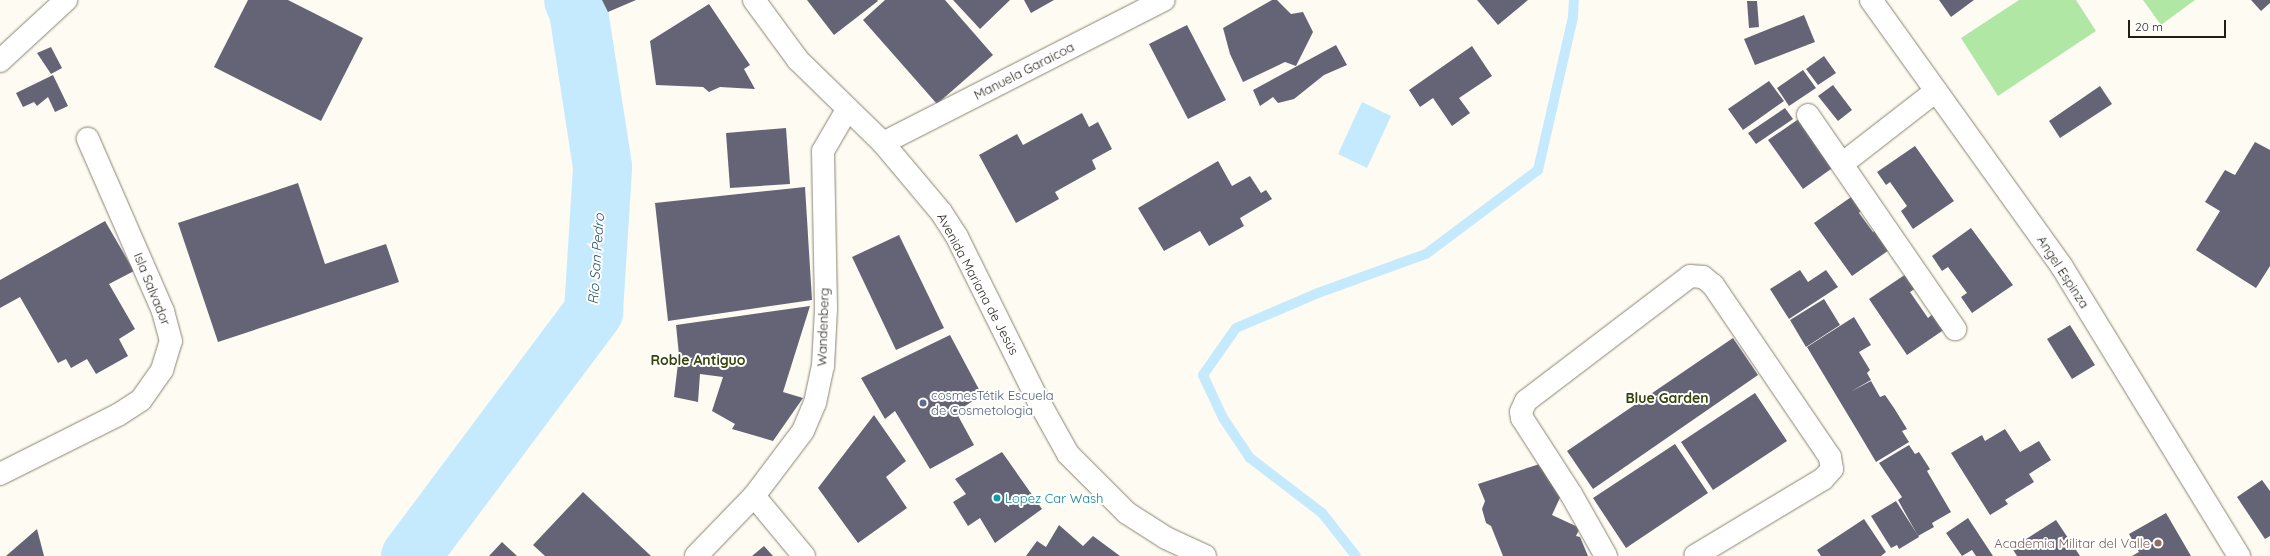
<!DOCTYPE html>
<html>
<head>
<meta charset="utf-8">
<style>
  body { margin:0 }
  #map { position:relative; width:2270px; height:556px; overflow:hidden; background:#fefbf3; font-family:Quicksand,sans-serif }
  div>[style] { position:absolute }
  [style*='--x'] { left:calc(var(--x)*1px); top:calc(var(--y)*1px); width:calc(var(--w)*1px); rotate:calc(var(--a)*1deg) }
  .green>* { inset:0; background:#b1e7a5 }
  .water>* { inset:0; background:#c5eafe }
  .stream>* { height:10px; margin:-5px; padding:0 5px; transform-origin:5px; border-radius:5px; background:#c5eafe }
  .river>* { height:59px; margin:-29.5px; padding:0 29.5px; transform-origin:29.5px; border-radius:29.5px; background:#c5eafe }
  .building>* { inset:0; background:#656476 }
  .roads { filter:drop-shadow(0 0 1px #8a8471) drop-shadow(0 0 1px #8a8471) }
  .minor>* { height:22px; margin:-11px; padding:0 11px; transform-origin:11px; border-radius:11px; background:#fff }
  .tertiary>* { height:22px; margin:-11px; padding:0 11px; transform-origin:11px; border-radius:11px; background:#fff }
  .dots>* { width:11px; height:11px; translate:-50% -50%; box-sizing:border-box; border:2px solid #fff; border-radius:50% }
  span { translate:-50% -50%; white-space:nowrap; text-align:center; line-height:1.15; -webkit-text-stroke:4px #fff; paint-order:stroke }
  .street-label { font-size:13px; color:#211e17 }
  .service-label { font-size:13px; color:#4e5e75 }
  .left { translate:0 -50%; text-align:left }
  .culture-label { font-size:13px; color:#0d838f }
  .education-label { font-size:13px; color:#785e54 }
  .right { translate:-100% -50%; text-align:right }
  .water-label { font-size:14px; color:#275368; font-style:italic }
  .neighbourhood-label { font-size:14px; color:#36440c; font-weight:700 }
  .scale { position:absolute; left:2128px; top:20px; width:98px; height:18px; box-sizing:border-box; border:2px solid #211e17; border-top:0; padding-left:5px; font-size:12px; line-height:14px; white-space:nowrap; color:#211e17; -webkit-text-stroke:3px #fff; paint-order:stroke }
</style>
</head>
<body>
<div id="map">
  <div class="green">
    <i style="clip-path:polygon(2019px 0,2076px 0,2096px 31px,1998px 96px,1961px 38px)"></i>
    <i style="clip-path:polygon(2143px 0,2195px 0,2161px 25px)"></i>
  </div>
  <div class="water">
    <i style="clip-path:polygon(1362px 102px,1391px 116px,1367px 168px,1338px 154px)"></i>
  </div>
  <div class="stream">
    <i style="--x:1356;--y:556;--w:55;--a:-128.3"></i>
    <i style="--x:1322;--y:513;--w:91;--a:-142.6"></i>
    <i style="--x:1250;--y:458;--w:48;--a:-124"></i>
    <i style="--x:1223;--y:418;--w:47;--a:-114.9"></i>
    <i style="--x:1203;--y:375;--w:57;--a:-54.9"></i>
    <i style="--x:1236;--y:328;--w:89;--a:-23.1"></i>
    <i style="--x:1318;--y:293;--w:115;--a:-19.9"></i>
    <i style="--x:1426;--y:254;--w:140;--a:-36.9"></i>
    <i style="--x:1538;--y:170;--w:157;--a:-77.1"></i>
    <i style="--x:1573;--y:17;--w:17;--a:-87"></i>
  </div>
  <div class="river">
    <i style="--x:410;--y:556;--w:306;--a:-53.2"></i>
    <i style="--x:593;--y:311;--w:145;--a:-86.4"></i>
    <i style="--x:602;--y:166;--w:157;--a:-98.8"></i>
    <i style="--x:578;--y:11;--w:12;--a:-114"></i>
  </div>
  <div class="building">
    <i style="clip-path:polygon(248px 0,288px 0,363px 38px,321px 121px,214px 67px)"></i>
    <i style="clip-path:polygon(602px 0,636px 0,608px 12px)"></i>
    <i style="clip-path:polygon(807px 0,877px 0,878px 1px,834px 35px)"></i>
    <i style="clip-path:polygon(885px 0,945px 0,993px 55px,937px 104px,863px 20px)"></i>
    <i style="clip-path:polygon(953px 0,1010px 0,980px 29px)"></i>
    <i style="clip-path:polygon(1024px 0,1054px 0,1031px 13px)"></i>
    <i style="clip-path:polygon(1272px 0,1277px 0,1291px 14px,1303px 12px,1313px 32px,1296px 66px,1285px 62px,1243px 82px,1230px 54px,1223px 28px)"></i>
    <i style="clip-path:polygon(1477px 0,1528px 0,1498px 25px)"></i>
    <i style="clip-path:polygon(1939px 0,1974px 0,1951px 17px)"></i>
    <i style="clip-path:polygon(2251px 0,2270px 0,2270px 3px,2261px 11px)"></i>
    <i style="clip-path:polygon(1747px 1px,1757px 1px,1759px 27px,1749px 28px)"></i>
    <i style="clip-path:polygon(709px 4px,750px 65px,744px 69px,755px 89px,720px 87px,709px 92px,703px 87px,656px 85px,650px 41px)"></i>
    <i style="clip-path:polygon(1804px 15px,1815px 42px,1755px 65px,1744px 39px)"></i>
    <i style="clip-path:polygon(1187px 25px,1226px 100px,1188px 119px,1149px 44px)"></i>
    <i style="clip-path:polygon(1336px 45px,1347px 65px,1324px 75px,1294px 99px,1278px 103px,1273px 97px,1260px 106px,1253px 90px)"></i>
    <i style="clip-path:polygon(1472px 46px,1492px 76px,1459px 98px,1470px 113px,1452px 126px,1433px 98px,1420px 107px,1409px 90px)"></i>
    <i style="clip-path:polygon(51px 47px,62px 68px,51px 74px,37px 53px)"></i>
    <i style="clip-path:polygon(1824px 56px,1836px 73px,1818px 85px,1806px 69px)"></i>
    <i style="clip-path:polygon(1803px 70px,1816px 88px,1789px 106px,1777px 88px)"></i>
    <i style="clip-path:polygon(53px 75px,68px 106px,55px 112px,48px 97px,37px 106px,34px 102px,23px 107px,16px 93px)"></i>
    <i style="clip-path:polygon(1769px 81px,1784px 101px,1743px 130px,1728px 109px)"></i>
    <i style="clip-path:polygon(1833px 85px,1852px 110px,1838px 121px,1818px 96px)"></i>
    <i style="clip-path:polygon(2100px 86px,2112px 104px,2060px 138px,2049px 121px)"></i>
    <i style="clip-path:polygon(1785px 108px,1793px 119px,1756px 144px,1748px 133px)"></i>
    <i style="clip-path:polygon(1082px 113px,1089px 127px,1098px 122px,1112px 149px,1092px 160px,1096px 169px,1055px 192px,1059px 199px,1016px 223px,979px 155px,1017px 134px,1023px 145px)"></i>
    <i style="clip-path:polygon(1803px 116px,1838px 164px,1803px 189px,1768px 140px)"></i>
    <i style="clip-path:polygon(786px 128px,790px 184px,730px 188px,726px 133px)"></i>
    <i style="clip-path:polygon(2255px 142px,2270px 150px,2270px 266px,2256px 288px,2196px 250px,2220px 211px,2205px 202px,2225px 170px,2235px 175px)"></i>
    <i style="clip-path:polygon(1915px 146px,1954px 201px,1913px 229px,1901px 211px,1907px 206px,1890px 182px,1886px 185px,1877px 172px)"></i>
    <i style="clip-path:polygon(1218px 161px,1232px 186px,1250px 176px,1261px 193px,1266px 190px,1272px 199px,1240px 218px,1244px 226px,1209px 246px,1200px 231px,1164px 251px,1138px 208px)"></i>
    <i style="clip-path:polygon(298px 183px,325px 264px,386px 244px,399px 282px,218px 342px,178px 223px)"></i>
    <i style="clip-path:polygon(805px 187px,812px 300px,668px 321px,655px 203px)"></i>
    <i style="clip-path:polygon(1854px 195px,1863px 208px,1859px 213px,1873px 232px,1878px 229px,1892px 248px,1852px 276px,1814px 223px)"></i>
    <i style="clip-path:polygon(105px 221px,134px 271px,109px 284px,135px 329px,119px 339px,128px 356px,96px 374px,87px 359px,71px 368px,66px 359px,58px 363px,20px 297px,0 308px,0 280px)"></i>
    <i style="clip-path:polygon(1971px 228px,2013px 285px,1972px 313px,1961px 297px,1967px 293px,1948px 267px,1942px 271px,1932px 256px)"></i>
    <i style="clip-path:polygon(899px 235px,944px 328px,896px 350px,852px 257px)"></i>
    <i style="clip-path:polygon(1800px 270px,1808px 282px,1826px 270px,1838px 287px,1789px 319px,1770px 289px)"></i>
    <i style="clip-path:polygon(1906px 274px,1916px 288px,1910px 292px,1928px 318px,1934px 313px,1945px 329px,1907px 355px,1869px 299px)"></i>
    <i style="clip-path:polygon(1824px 299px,1840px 325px,1806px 347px,1790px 320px)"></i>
    <i style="clip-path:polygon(810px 306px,783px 392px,803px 398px,773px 441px,732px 429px,735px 424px,712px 411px,723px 377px,700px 374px,698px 402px,674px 397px,679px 355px,676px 325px)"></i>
    <i style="clip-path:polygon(1854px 317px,1871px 345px,1859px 352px,1870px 370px,1867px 373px,1871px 380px,1850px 392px,1871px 381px,1880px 397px,1885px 395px,1894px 408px,1907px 429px,1902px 431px,1909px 442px,1876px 462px,1857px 430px,1870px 422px,1857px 430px,1807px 347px)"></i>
    <i style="clip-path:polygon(2070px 325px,2095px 365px,2072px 379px,2047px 339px)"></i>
    <i style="clip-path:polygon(950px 335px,982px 395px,956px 412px,974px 445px,930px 469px,895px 411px,885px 419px,861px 378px)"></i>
    <i style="clip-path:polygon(1733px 338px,1758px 375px,1593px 489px,1567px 451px)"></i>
    <i style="clip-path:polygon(1755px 393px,1787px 441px,1713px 490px,1681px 442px)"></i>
    <i style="clip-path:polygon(874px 415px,906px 461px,886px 477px,907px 508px,858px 543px,818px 488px)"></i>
    <i style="clip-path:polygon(2005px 429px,2020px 452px,2039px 441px,2051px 460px,2029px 474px,2034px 482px,2005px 500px,2008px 504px,1990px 515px,1951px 453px,1982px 435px,1985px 441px)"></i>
    <i style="clip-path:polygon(1675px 444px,1708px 493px,1626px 548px,1593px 498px)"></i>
    <i style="clip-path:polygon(1909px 445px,1915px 454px,1919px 452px,1930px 469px,1927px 471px,1951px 512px,1932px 523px,1934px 527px,1918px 536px,1898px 500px,1902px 497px,1879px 463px)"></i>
    <i style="clip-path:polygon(1002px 452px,1042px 509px,995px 543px,980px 518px,968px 526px,953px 502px,966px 494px,955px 479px)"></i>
    <i style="clip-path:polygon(1546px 462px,1564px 489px,1552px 515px,1580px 528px,1576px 536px,1580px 537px,1588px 556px,1503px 556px,1491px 526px,1486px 523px,1482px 509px,1485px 501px,1478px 484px)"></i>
    <i style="clip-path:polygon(2262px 480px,2270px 491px,2270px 536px,2265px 539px,2237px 497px)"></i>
    <i style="clip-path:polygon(583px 492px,651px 556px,545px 556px,533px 545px)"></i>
    <i style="clip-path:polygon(1896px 501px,1919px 537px,1899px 549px,1897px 545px,1891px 548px,1871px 516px)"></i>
    <i style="clip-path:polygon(2166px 513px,2191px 556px,2132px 556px,2139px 552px,2129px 534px)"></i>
    <i style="clip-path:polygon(1968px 518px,1993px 556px,1976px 556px,1972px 550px,1962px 556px,1946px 533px)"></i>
    <i style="clip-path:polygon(1864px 519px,1886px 552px,1881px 556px,1821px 556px,1817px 550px)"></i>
    <i style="clip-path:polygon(2056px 520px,2080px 556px,2017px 556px,2012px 548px)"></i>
    <i style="clip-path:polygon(1059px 525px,1083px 546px,1093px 536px,1120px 556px,1026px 556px,1037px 541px,1046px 547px)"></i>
    <i style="clip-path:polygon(37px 529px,44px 556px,6px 556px)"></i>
    <i style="clip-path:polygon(502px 542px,517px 556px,489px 556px)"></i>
    <i style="clip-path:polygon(764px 546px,773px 556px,752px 556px)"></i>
  </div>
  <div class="roads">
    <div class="minor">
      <i style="--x:1871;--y:0;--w:328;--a:54.4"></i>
      <i style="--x:2062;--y:267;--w:339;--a:58.5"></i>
      <i style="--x:0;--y:61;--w:90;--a:-42.7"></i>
      <i style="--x:1808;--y:115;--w:260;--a:55.5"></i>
      <i style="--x:883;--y:143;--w:315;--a:-27"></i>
      <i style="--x:1842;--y:164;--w:119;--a:-37.8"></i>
      <i style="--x:0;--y:474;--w:132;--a:-26.6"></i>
      <i style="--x:118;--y:415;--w:27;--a:-33"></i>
      <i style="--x:141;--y:400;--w:37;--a:-55"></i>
      <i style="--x:162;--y:370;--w:30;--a:-73"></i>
      <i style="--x:171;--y:341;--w:31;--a:-105"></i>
      <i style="--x:163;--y:311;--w:188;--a:-113.6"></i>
      <i style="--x:754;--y:496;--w:78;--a:50.2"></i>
      <i style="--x:696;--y:556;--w:83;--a:-46"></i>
      <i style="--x:754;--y:496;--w:81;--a:-53"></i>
      <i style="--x:803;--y:431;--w:30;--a:-67"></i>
      <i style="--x:815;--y:403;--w:38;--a:-78"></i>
      <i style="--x:823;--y:366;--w:58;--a:-87"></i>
      <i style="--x:826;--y:308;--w:157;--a:-91.1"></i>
      <i style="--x:823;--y:151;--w:48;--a:-59.7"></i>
      <i style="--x:1606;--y:556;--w:71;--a:-119.4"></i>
      <i style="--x:1571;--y:494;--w:90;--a:-122.8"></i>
      <i style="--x:1522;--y:418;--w:6;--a:-99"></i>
      <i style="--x:1521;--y:412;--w:12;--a:-66"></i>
      <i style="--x:1526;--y:401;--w:206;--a:-37.3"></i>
      <i style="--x:1690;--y:276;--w:13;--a:4"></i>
      <i style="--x:1703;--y:277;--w:13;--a:39"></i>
      <i style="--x:1713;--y:285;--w:208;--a:55.8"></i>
      <i style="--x:1830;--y:457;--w:12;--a:81"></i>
      <i style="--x:1832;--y:469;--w:13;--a:132"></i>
      <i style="--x:1823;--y:479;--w:149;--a:149"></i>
    </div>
    <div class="tertiary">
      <i style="--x:754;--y:0;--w:74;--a:53.7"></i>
      <i style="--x:798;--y:60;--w:119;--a:44.3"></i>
      <i style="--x:883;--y:143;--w:90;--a:50"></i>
      <i style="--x:941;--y:212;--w:30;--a:57"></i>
      <i style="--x:957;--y:237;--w:182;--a:63.6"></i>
      <i style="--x:1038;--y:400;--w:62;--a:60.9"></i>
      <i style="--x:1068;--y:454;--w:83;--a:45"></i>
      <i style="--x:1127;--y:513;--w:46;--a:32.7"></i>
      <i style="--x:1166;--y:538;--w:43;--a:24.8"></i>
    </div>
  </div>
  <div class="dots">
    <i style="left:923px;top:403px;background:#5c6f8a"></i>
    <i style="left:997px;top:498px;background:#0f9aa8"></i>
    <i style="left:2158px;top:543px;background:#8d6e63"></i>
  </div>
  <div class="street-label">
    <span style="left:1024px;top:71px;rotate:-27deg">Manuela Garaicoa</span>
    <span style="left:2063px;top:272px;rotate:57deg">Angel Espinza</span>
    <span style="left:978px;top:284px;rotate:62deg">Avenida Mariana de Jesús</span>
    <span style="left:152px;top:289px;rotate:68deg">Isla Salvador</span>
    <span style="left:823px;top:327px;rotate:-88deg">Wandenberg</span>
  </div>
  <div class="service-label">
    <span class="left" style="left:931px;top:403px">cosmesTétik Escuela<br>de Cosmetologia</span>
  </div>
  <div class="culture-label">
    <span class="left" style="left:1005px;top:498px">Lopez Car Wash</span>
  </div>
  <div class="education-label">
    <span class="right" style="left:2150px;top:543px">Academia Militar del Valle</span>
  </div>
  <div class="water-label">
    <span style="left:596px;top:259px;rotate:-86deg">Río San Pedro</span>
  </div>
  <div class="neighbourhood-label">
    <span style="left:698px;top:360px">Roble Antiguo</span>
    <span style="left:1667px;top:398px">Blue Garden</span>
  </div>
  <div class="scale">20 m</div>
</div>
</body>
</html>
